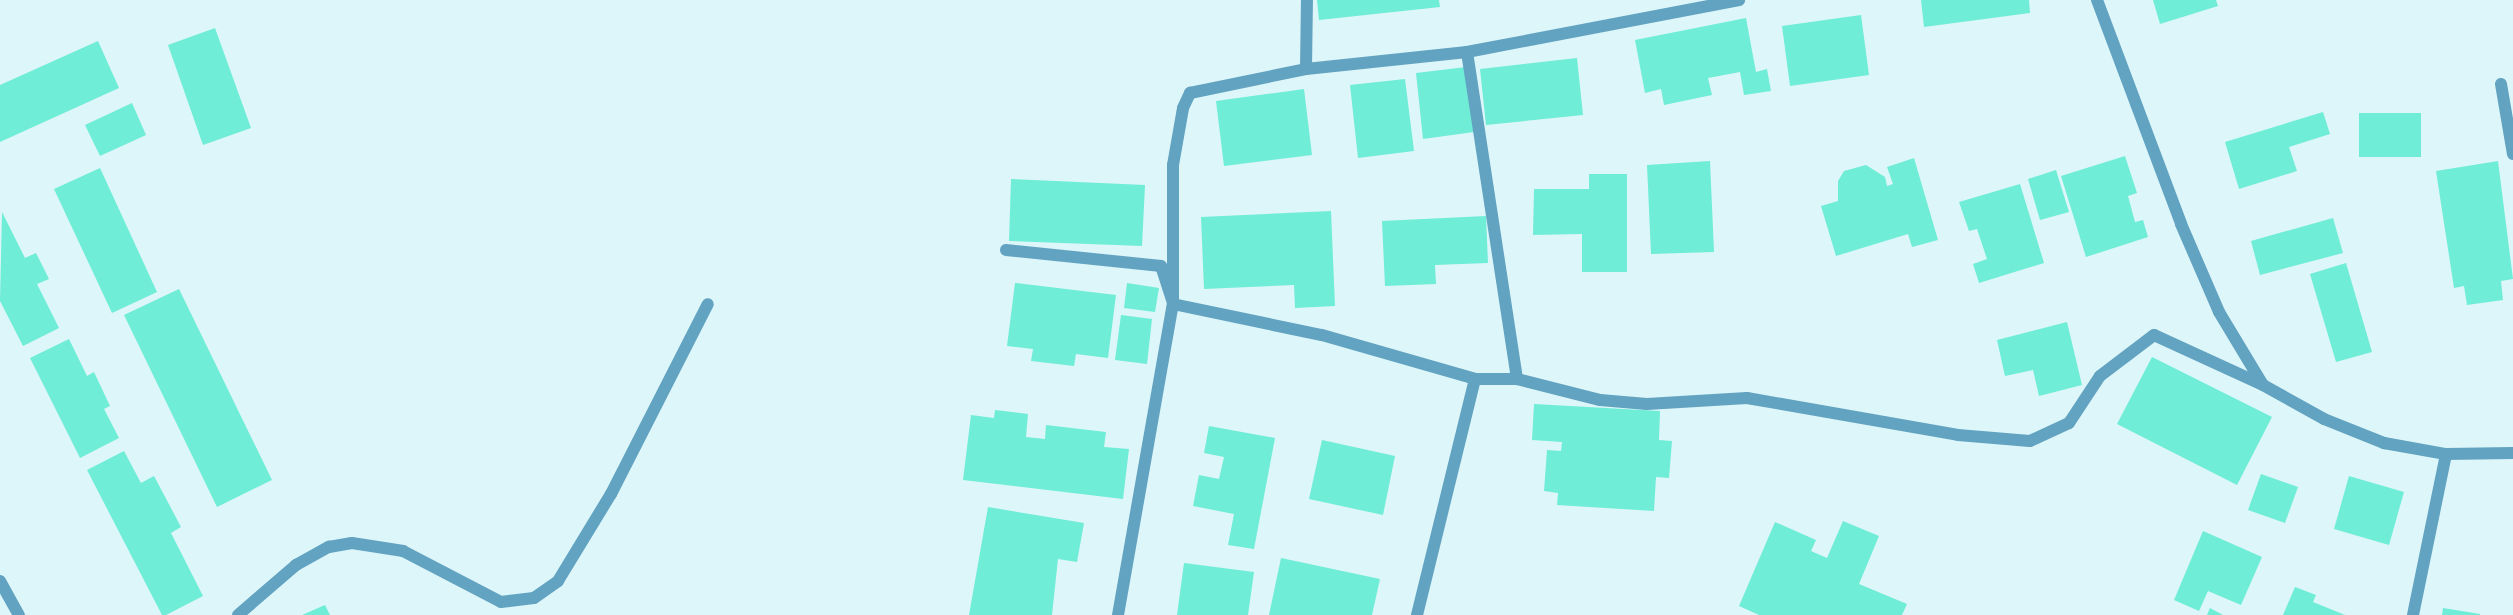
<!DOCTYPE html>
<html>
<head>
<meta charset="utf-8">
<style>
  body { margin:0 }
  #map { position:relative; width:2513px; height:615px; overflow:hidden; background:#ddf6f9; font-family:Rubik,sans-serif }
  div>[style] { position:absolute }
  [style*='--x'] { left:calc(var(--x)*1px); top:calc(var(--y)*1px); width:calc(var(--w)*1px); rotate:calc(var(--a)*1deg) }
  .building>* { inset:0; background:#6fedd6 }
  .street>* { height:12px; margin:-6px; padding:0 6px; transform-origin:6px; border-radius:6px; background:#62a3c1 }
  span { translate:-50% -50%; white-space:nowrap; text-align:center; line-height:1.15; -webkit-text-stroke:5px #fefefe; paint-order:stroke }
</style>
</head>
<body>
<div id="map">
  <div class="building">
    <i style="clip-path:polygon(1317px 0,1439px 0,1440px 7px,1319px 20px)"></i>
    <i style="clip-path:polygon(1921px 0,2029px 0,2030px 13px,1924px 27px)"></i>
    <i style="clip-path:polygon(2153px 0,2216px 0,2218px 6px,2160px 24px)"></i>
    <i style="clip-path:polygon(1861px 15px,1869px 75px,1790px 86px,1782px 26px)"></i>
    <i style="clip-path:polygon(1746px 18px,1756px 72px,1767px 69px,1771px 91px,1744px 95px,1740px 72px,1708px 78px,1712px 95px,1664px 105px,1661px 89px,1645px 93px,1635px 40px)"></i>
    <i style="clip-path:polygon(215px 28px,251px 128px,203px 145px,168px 45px)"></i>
    <i style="clip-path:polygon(98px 41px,119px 88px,0 142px,0 85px)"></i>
    <i style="clip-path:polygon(1577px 58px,1583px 115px,1486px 125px,1480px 69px)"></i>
    <i style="clip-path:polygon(1466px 67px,1474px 132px,1423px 139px,1416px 73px)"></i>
    <i style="clip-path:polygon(1405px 79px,1414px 151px,1358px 158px,1350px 85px)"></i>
    <i style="clip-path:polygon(1304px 89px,1312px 155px,1224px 166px,1216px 101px)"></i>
    <i style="clip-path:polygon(132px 103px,146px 135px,100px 156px,85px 125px)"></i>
    <i style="clip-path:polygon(2323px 112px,2330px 134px,2289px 147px,2297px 171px,2239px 189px,2225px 142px)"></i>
    <i style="clip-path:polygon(2359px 113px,2421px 113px,2421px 157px,2359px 157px)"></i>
    <i style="clip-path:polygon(2125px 156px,2137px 193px,2128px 196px,2135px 222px,2143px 220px,2148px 237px,2086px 257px,2061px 176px)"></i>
    <i style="clip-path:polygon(1914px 158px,1938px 240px,1912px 247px,1908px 234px,1836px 256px,1821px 206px,1838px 201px,1838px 181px,1844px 171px,1866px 165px,1885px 177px,1887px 186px,1893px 184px,1887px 167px)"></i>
    <i style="clip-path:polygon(1710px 161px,1714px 252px,1651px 254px,1647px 165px)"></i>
    <i style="clip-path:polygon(2498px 161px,2513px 279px,2501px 281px,2503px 300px,2467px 305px,2464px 286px,2454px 288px,2436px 171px)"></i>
    <i style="clip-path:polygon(100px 168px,157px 292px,112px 313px,54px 189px)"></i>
    <i style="clip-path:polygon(2056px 170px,2069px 212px,2040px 220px,2028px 179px)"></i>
    <i style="clip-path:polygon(1589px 174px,1627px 174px,1627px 272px,1582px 272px,1582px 234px,1533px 235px,1534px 189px,1589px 189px)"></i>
    <i style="clip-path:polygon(1011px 179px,1145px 185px,1142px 246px,1009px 241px)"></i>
    <i style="clip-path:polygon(2020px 184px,2044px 263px,1979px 283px,1973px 264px,1987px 259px,1977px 229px,1969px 231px,1959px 202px)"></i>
    <i style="clip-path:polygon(1331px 211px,1335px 306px,1295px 308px,1294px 285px,1204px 289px,1201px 217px)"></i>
    <i style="clip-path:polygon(2px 212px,25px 258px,36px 253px,49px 279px,37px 284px,59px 328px,23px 346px,0 301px)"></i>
    <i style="clip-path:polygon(1486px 216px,1488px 263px,1435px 265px,1436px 284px,1385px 286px,1382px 221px)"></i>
    <i style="clip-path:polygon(2333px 218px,2343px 253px,2260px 275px,2251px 241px)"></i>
    <i style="clip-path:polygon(2346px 263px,2372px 352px,2336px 362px,2310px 274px)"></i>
    <i style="clip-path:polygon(1015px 283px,1116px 295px,1108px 358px,1076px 354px,1074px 366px,1031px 361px,1033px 349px,1007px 346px)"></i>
    <i style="clip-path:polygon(1127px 283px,1159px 288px,1155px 312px,1124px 308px)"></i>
    <i style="clip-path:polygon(179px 289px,272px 480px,217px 507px,124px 315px)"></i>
    <i style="clip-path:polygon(1121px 315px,1152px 319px,1147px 364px,1115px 360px)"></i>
    <i style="clip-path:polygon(2067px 322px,2082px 385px,2039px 396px,2033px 370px,2005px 376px,1997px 340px)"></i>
    <i style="clip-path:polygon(69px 339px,87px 376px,94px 372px,110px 406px,104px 409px,119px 438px,80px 458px,30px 358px)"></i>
    <i style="clip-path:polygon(2152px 357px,2272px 417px,2237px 485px,2117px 424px)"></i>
    <i style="clip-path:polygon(1534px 404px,1660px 411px,1659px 440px,1672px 441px,1669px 478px,1656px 477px,1654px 511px,1557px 505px,1558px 493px,1544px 491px,1547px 450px,1561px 451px,1562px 442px,1532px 440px)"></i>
    <i style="clip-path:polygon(995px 410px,1028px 414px,1026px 437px,1045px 439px,1046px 425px,1106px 432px,1104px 447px,1129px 449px,1123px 499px,963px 480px,971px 415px,994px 418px)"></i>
    <i style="clip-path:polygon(1209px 426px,1275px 438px,1254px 549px,1228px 545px,1234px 514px,1193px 506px,1199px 475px,1219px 479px,1224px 457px,1204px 453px)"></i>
    <i style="clip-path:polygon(1322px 440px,1395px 456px,1383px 515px,1309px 499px)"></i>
    <i style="clip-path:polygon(124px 451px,141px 483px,154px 476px,181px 527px,171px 533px,203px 596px,166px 615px,162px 615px,87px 470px)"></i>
    <i style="clip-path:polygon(2261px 474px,2298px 487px,2285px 523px,2248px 510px)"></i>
    <i style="clip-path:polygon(2349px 476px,2404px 492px,2389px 545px,2334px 529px)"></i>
    <i style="clip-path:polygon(988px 507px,1084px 523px,1077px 562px,1058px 559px,1052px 615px,969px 615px)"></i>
    <i style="clip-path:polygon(1843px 521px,1879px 536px,1859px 584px,1907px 604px,1902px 615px,1759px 615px,1739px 606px,1775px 522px,1816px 540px,1811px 551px,1827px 558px)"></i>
    <i style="clip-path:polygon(2203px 531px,2262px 557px,2241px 605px,2208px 591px,2199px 611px,2174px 600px)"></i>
    <i style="clip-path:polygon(1281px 558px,1380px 579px,1372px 615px,1269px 615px)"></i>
    <i style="clip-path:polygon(1184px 563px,1254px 572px,1248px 615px,1177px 615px)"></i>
    <i style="clip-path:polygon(2295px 587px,2316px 595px,2313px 602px,2345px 615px,2283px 615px)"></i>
    <i style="clip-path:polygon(325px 605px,330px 615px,302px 615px)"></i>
    <i style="clip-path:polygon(2210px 608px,2223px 615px,2207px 615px)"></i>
    <i style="clip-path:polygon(2443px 608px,2480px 614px,2480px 615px,2442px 615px)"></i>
  </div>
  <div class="street">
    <i style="--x:2097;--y:0;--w:239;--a:69.4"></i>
    <i style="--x:2181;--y:224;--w:96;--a:66.6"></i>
    <i style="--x:2219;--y:312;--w:85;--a:58.9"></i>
    <i style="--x:2263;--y:385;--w:70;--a:29.1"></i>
    <i style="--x:2324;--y:419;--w:65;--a:21.8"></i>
    <i style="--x:2384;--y:443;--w:63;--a:10.1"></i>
    <i style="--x:2446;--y:454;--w:67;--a:-0.9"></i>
    <i style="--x:1467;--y:52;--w:331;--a:81.3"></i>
    <i style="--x:1306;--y:69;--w:69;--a:-89.2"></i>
    <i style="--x:2501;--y:84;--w:71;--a:80.3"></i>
    <i style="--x:1006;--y:250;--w:156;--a:5.9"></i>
    <i style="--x:1161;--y:266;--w:40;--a:72"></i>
    <i style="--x:1173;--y:304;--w:152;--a:11.8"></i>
    <i style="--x:1322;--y:335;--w:159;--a:16"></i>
    <i style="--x:1475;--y:379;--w:42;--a:0"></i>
    <i style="--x:1517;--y:379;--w:86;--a:14.2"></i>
    <i style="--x:1600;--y:400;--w:47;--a:4.9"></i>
    <i style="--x:1647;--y:404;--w:100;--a:-3.4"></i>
    <i style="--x:1747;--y:398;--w:214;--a:9.9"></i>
    <i style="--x:1958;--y:435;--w:72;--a:4.8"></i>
    <i style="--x:2030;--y:441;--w:43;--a:-24.8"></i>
    <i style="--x:2069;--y:423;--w:56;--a:-56.6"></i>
    <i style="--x:2100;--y:376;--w:68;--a:-37.2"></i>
    <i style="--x:2154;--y:335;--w:120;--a:24.6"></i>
    <i style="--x:0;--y:581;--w:39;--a:61"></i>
    <i style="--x:238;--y:615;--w:77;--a:-40.8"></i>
    <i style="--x:296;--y:565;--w:38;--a:-29"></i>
    <i style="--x:329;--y:547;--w:23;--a:-10"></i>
    <i style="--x:352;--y:543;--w:52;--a:8.9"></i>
    <i style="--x:403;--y:551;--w:110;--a:27.5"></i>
    <i style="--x:501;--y:602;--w:33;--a:-7"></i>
    <i style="--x:534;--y:598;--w:29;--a:-35"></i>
    <i style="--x:558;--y:581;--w:102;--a:-58.7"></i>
    <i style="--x:611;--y:494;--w:213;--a:-63"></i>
    <i style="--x:1118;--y:615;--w:316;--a:-80"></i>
    <i style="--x:1173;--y:304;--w:139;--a:-90"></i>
    <i style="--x:1173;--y:165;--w:58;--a:-80"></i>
    <i style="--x:1183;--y:108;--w:17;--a:-65"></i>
    <i style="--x:1190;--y:93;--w:118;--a:-11.7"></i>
    <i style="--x:1306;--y:69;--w:162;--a:-6"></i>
    <i style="--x:1467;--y:52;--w:277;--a:-10.8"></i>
    <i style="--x:1417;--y:615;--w:243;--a:-76.2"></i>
    <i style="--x:2413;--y:615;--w:164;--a:-78.4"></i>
  </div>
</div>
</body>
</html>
